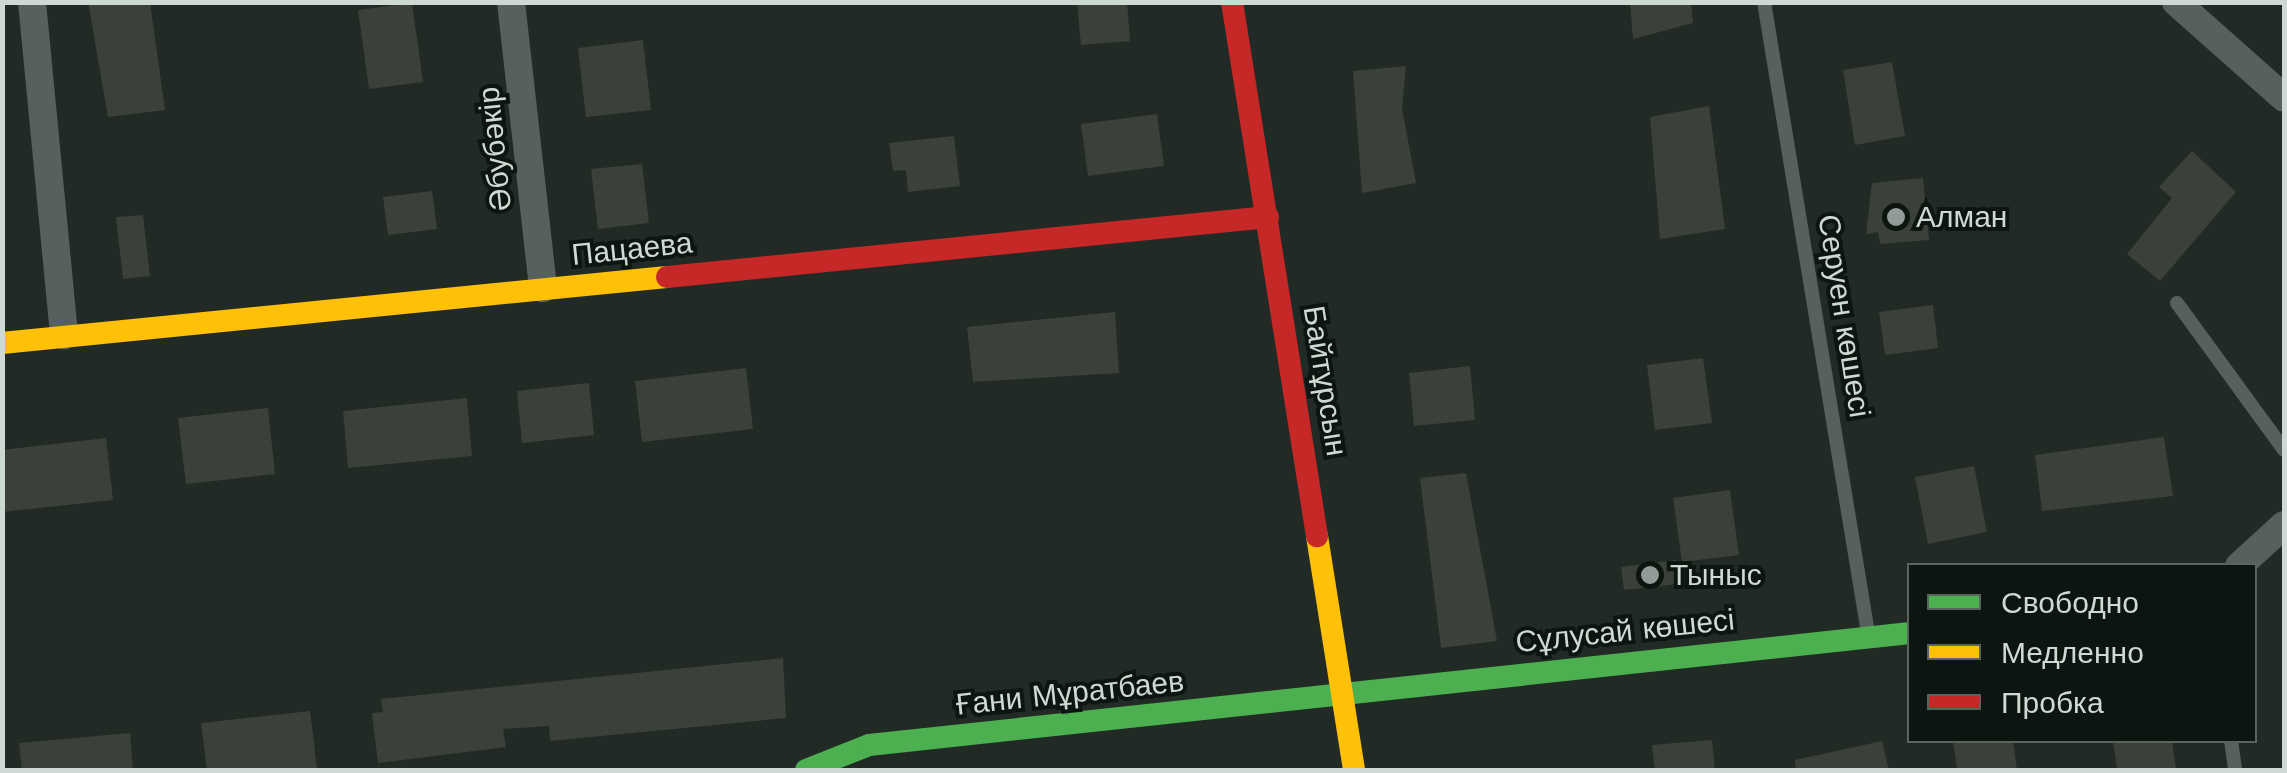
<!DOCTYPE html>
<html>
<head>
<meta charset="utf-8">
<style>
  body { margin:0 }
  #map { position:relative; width:2287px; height:773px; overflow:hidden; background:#212a25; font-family:"Work Sans",sans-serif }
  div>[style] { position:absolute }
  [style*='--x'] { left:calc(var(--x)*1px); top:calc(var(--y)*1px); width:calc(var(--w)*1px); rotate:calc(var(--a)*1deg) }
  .building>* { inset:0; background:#3b403b }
  .lane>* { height:14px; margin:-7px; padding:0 7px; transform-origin:7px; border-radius:7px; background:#56605e }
  .street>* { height:28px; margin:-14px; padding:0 14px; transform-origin:14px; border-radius:14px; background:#56605e }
  .fast>* { height:22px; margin:-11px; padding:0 11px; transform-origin:11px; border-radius:11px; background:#4caf50 }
  .slow>* { height:22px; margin:-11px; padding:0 11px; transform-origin:11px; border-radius:11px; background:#ffc107 }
  .jam>* { height:22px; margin:-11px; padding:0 11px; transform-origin:11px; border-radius:11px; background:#c62828 }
  .dots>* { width:28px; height:28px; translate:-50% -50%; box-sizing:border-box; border:5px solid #0d1510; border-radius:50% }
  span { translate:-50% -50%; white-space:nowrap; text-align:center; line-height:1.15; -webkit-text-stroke:8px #0d1510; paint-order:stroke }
  .street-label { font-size:30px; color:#cfd9d3 }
  .poi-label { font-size:30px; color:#cfd9d3 }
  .left { translate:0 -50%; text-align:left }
  .frame { position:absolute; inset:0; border:5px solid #cfd9d3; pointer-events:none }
  .legend { position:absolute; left:1907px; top:563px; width:350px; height:180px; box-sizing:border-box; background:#0d1510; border:2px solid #5b635e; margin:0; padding:12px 18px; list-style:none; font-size:30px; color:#cfd9d3 }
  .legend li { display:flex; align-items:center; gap:20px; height:50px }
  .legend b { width:50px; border:2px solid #5b635e }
</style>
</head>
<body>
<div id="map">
  <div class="building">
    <i style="clip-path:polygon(88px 2px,150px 2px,165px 110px,108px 117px)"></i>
    <i style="clip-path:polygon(1077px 2px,1127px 2px,1130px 41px,1081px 45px)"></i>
    <i style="clip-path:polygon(1630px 2px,1691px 2px,1693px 23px,1633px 39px)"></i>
    <i style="clip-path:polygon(412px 3px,423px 82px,369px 89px,358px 10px)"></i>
    <i style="clip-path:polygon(643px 40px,651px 110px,586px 117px,578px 48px)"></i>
    <i style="clip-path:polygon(1892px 62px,1905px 136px,1855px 145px,1843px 70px)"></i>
    <i style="clip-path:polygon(1406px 66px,1402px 108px,1416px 183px,1362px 193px,1353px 71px)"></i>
    <i style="clip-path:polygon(1709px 106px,1725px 229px,1660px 239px,1650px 117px)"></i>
    <i style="clip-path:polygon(1157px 114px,1164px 166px,1088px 176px,1081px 124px)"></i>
    <i style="clip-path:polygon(954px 136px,960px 186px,908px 192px,906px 170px,893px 171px,889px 143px)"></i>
    <i style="clip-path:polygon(2192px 151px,2236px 192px,2160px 281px,2127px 254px,2172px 198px,2159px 187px)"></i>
    <i style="clip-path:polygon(642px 164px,649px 223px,598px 229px,591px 169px)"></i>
    <i style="clip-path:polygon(1923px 178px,1929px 240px,1880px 244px,1878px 232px,1866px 234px,1872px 183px)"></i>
    <i style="clip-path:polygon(432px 191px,437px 229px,388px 235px,383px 197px)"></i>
    <i style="clip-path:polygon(143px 215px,150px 276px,123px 279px,116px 217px)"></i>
    <i style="clip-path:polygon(1933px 305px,1938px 348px,1885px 355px,1879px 312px)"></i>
    <i style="clip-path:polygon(1115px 312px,1119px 373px,973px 382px,967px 327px)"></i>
    <i style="clip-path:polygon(1703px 358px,1712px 423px,1655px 430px,1647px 365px)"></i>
    <i style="clip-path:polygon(1470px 366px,1475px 420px,1414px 426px,1409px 373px)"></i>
    <i style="clip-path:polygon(746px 368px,753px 429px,642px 442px,635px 381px)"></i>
    <i style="clip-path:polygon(589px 383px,594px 435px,522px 443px,517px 391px)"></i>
    <i style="clip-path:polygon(467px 398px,472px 456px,348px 468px,343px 411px)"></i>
    <i style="clip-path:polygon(268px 408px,275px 474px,186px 484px,178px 418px)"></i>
    <i style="clip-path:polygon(2164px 437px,2173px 496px,2042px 511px,2035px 455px)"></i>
    <i style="clip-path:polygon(106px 438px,113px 500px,2px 512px,2px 450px)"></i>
    <i style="clip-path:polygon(1974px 466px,1987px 532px,1928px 544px,1915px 477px)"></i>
    <i style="clip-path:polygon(1466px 473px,1497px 641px,1441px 648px,1420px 478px)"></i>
    <i style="clip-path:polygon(1730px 490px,1739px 555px,1682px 562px,1673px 498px)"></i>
    <i style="clip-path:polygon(1676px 560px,1678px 584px,1624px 590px,1621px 567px)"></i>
    <i style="clip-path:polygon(783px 658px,786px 718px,550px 741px,549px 726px,503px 729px,506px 747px,378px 763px,372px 713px,383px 712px,381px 699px)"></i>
    <i style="clip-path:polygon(310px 711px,317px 768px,207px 770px,201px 723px)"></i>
    <i style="clip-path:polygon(130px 733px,133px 770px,22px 770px,19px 743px)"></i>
    <i style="clip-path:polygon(1712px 740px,1715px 770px,1655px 770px,1652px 745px)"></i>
    <i style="clip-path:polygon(1953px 740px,2013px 740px,2017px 770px,1957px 770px)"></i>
    <i style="clip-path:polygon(2113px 740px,2172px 740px,2176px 770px,2117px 770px)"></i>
    <i style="clip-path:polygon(1882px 741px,1889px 770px,1796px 770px,1795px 760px)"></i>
  </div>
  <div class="lane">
    <i style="--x:1764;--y:2;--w:640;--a:80.64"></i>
    <i style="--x:2177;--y:303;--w:182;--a:53.9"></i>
    <i style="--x:2231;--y:740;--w:30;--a:82"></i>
  </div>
  <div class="street">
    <i style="--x:32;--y:2;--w:335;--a:84.5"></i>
    <i style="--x:511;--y:2;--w:288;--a:83.6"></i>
    <i style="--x:2176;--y:2;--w:144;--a:41.6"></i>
    <i style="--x:2239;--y:566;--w:61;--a:-42.3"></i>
  </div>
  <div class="fast">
    <i style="--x:806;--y:770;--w:68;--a:-21.6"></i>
    <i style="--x:869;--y:745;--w:1047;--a:-6.14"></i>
  </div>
  <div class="slow">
    <i style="--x:2;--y:343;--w:668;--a:-5.67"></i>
    <i style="--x:1317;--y:536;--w:237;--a:81"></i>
  </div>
  <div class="jam">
    <i style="--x:1232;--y:2;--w:541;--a:80.96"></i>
    <i style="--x:667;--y:277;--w:604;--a:-5.7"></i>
  </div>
  <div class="dots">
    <i style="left:1896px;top:217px;background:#929c96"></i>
    <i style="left:1650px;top:575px;background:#929c96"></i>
  </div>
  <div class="street-label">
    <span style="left:495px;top:149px;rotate:-96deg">Әбубәкір</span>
    <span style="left:632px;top:249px;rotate:-6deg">Пацаева</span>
    <span style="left:1844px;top:316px;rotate:81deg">Серуен көшесі</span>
    <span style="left:1325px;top:381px;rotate:81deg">Байтұрсын</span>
    <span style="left:1625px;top:631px;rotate:-6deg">Сұлусай көшесі</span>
    <span style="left:1070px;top:693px;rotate:-6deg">Ғани Мұратбаев</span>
  </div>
  <div class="poi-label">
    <span class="left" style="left:1916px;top:217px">Алман</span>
    <span class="left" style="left:1670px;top:575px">Тыныс</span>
  </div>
  <div class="frame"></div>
  <ul class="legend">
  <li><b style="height:12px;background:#4caf50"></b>Свободно</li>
  <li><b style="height:12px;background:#ffc107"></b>Медленно</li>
  <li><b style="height:12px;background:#c62828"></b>Пробка</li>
  </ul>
</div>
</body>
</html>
